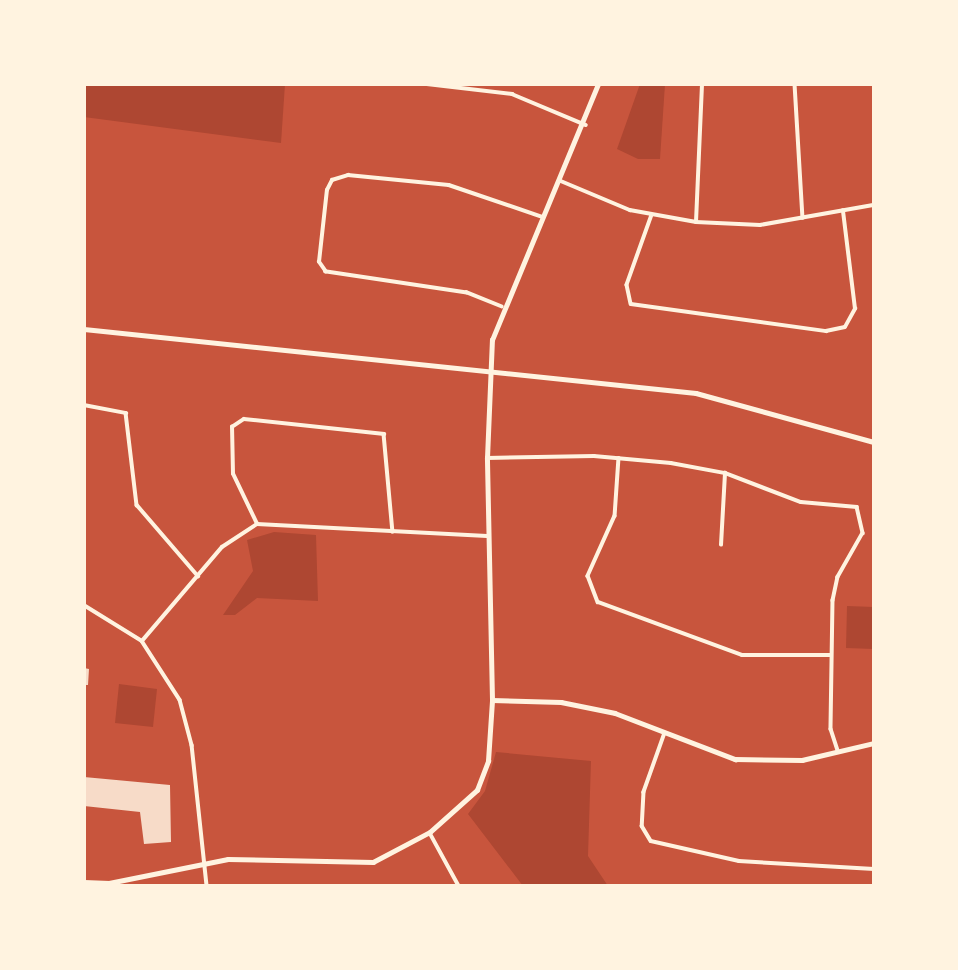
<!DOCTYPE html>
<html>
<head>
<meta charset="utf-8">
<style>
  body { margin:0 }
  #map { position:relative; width:958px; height:970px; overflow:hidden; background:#c8553d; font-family:Barlow,sans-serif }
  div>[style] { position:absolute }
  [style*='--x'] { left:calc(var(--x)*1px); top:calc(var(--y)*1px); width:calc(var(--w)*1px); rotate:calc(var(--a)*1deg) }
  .green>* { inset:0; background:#ae4732 }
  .building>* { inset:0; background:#f7dbc8 }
  .minor>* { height:3.5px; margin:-1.75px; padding:0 1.75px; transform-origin:1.75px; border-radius:1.75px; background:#fff3e0 }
  .tertiary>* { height:4.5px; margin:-2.25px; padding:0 2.25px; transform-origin:2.25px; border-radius:2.25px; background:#fff3e0 }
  span { translate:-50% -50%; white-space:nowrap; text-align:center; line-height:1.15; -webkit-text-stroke:6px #fff3e0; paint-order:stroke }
  .frame { position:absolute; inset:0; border:86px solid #fff3e0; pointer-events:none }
</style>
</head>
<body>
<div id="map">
  <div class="green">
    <i style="clip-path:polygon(84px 84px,285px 84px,281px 143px,84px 117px)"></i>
    <i style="clip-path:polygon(640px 84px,665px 84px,660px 159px,638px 159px,617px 149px)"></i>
    <i style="clip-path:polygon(274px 532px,316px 535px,318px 601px,257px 598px,235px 615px,223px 615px,253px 571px,247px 540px)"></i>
    <i style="clip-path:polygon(847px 606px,874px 607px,874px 649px,846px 648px)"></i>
    <i style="clip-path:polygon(119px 684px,157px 689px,153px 727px,115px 723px)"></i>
    <i style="clip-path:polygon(496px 752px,591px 761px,588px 856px,608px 886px,523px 886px,468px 814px,485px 791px)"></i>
  </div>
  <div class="building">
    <i style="clip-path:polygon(84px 668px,89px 669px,88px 685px,84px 685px)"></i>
    <i style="clip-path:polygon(84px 777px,170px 785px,171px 842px,144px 844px,140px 812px,84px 806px)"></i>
  </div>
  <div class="minor">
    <i style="--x:427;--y:84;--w:86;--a:6.7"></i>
    <i style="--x:512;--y:94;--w:80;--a:22.7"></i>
    <i style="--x:795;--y:84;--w:134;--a:86.6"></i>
    <i style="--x:561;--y:181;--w:75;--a:22.8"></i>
    <i style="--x:630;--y:210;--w:67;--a:10.3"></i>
    <i style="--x:696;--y:222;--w:64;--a:2.7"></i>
    <i style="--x:760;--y:225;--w:116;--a:-10"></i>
    <i style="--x:652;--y:215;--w:74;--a:109.7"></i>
    <i style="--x:627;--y:285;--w:19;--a:78"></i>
    <i style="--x:631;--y:304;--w:197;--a:7.9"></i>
    <i style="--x:826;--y:331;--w:19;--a:-12"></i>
    <i style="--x:845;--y:327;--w:21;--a:-61"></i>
    <i style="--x:855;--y:309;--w:99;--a:-97"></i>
    <i style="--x:696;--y:222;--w:138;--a:-87.5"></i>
    <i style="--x:502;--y:307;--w:38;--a:-158"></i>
    <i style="--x:467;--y:293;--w:143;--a:-171.5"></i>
    <i style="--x:326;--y:272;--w:12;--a:-125"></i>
    <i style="--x:319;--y:262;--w:72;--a:-83.7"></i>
    <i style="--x:327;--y:190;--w:11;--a:-63"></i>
    <i style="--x:332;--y:180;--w:17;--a:-17"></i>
    <i style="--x:348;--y:175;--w:101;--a:5.7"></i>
    <i style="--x:449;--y:185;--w:99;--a:18.8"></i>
    <i style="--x:84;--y:405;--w:43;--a:10.8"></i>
    <i style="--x:126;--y:413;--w:93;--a:83.2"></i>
    <i style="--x:137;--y:505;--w:94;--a:49.3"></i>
    <i style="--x:487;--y:458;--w:107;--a:-1.1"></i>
    <i style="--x:594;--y:456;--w:77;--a:5.2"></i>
    <i style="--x:671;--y:463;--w:55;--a:10.5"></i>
    <i style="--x:725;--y:473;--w:81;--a:20.9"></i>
    <i style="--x:801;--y:502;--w:56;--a:5.1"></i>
    <i style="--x:857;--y:507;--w:27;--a:77"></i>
    <i style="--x:863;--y:533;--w:51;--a:119.6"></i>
    <i style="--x:838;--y:577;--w:24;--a:102"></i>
    <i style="--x:833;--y:600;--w:129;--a:90.9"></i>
    <i style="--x:831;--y:729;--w:23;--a:72"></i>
    <i style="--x:619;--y:458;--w:58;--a:93.9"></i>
    <i style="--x:615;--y:516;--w:66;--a:114.2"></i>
    <i style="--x:588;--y:576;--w:28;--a:69"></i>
    <i style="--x:598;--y:602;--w:153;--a:20.2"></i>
    <i style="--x:742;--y:655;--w:89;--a:0"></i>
    <i style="--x:257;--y:524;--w:55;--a:-115.6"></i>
    <i style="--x:233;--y:474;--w:47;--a:-91.2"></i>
    <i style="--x:232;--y:427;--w:14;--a:-34"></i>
    <i style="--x:244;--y:419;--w:141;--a:6.1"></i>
    <i style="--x:384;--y:434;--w:98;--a:84.8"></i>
    <i style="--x:721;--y:545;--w:72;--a:-86.8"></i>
    <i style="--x:84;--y:605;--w:68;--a:31.8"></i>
    <i style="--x:142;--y:641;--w:70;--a:57.2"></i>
    <i style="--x:180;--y:700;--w:47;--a:75.1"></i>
    <i style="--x:192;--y:745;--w:142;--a:83.9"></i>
    <i style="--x:142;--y:641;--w:123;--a:-49.6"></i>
    <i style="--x:222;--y:547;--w:42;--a:-33.3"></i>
    <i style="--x:257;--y:524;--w:230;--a:3"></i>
    <i style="--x:665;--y:733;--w:63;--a:109.6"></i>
    <i style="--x:644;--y:792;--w:34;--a:93"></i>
    <i style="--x:642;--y:826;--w:17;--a:59"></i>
    <i style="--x:651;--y:841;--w:90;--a:12.8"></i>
    <i style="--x:739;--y:861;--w:135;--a:3.4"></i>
    <i style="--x:430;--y:833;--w:60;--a:61.3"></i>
  </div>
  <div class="tertiary">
    <i style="--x:84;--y:329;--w:615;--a:5.97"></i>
    <i style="--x:696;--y:393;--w:185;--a:15.4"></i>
    <i style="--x:492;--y:700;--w:69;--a:1.7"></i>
    <i style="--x:561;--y:702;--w:55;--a:11.5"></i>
    <i style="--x:615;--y:713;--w:129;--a:21"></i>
    <i style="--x:735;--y:759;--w:67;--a:0.9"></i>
    <i style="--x:802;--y:760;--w:74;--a:-13.3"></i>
    <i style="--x:84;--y:882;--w:25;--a:2"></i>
    <i style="--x:109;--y:883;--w:121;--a:-11.4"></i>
    <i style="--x:228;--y:859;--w:145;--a:1.2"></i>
    <i style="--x:373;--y:862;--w:64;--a:-27.8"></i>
    <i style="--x:430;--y:832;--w:63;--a:-41.8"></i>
    <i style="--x:477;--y:790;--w:31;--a:-69"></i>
    <i style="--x:488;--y:761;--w:61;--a:-86.2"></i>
    <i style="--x:492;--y:700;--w:242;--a:-91.2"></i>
    <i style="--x:487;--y:458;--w:118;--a:-87.6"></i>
    <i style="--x:492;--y:340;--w:277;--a:-67.5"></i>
  </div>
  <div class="frame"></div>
</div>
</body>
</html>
